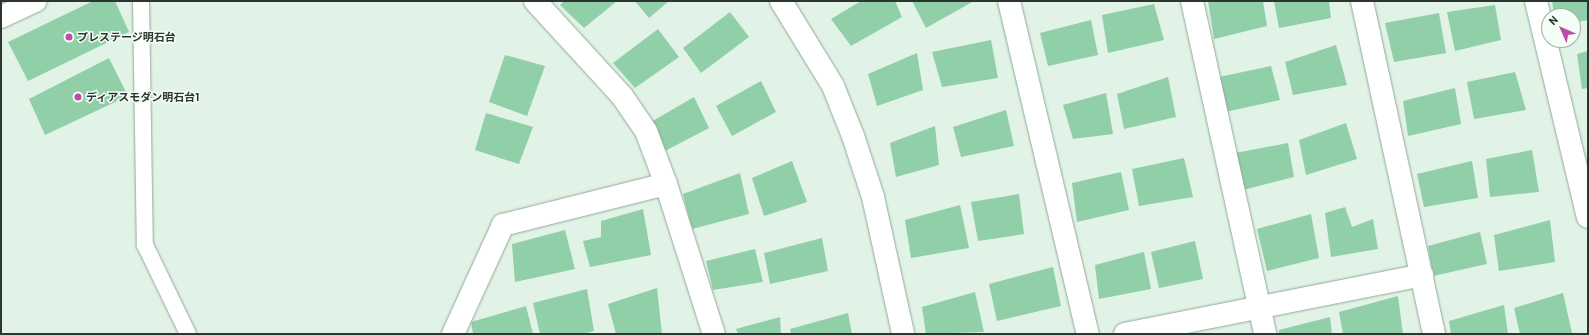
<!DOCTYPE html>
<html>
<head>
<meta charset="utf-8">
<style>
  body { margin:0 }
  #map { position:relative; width:1589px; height:335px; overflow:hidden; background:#e0f3e6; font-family:Barlow,"Noto Sans JP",sans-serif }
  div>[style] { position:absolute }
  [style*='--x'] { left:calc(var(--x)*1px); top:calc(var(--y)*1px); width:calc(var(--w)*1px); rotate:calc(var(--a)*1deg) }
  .building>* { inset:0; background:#90cfa7 }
  .roads { filter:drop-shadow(0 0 1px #94a79a) drop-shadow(0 0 1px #94a79a) }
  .service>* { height:16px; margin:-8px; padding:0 8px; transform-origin:8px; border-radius:8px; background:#fff }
  .minor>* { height:22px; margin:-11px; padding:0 11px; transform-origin:11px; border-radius:11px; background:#fff }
  .tertiary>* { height:22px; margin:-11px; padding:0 11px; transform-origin:11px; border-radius:11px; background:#fff }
  .dots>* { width:11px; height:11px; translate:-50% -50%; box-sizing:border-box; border:2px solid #f2fef6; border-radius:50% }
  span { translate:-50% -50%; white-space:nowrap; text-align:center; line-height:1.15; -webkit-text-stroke:3px #f2fef6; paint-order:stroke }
  .poi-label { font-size:11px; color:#2d3530; font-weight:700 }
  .left { translate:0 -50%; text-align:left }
  .frame { position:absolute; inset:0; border:2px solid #2d3530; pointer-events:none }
  .north { position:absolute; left:1541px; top:8px; width:40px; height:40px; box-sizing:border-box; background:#f2fef6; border:1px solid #a3aea7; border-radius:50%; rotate:315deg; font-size:11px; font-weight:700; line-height:16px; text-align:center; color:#2d3530 }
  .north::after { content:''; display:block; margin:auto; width:14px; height:18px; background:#be4da8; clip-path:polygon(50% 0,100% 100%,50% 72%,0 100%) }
</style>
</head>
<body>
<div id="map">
  <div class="building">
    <i style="clip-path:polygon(93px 1px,115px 1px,129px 32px,28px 81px,8px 42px)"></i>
    <i style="clip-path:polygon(564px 1px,617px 1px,584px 28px,560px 5px)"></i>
    <i style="clip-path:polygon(635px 1px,669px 1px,649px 18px)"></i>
    <i style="clip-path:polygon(861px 1px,895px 1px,902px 17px,851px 46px,831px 19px)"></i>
    <i style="clip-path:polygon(912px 1px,974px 1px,926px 28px)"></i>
    <i style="clip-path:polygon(1208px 1px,1263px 1px,1267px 26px,1214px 39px)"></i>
    <i style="clip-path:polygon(1274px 1px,1329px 1px,1331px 18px,1279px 28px)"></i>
    <i style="clip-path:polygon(1552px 1px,1588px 1px,1588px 20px,1573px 23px,1573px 16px,1554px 16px)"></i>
    <i style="clip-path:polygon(1154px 4px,1164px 40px,1108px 53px,1102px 15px)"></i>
    <i style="clip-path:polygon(1495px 5px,1501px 40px,1455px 51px,1447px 12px)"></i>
    <i style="clip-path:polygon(730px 12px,749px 37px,701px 73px,683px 48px)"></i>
    <i style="clip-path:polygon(1439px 13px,1446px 53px,1394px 62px,1385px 23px)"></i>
    <i style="clip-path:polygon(1091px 20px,1098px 55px,1048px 66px,1040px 33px)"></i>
    <i style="clip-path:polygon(658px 29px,679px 57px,635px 88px,613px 63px)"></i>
    <i style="clip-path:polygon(991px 40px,998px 78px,942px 87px,932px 52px)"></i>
    <i style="clip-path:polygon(1336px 45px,1347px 85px,1293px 95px,1285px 62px)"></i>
    <i style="clip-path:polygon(1588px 51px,1588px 88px,1582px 89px,1577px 54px)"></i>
    <i style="clip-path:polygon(917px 53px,923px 90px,877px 106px,868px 74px)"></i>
    <i style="clip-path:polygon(505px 55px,545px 66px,527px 116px,489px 102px)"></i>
    <i style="clip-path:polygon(109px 58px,128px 96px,45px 135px,29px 99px)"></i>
    <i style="clip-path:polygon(1271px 66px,1280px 100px,1225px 112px,1219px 77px)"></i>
    <i style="clip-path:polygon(1515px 72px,1526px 110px,1474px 119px,1467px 82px)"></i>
    <i style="clip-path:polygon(1168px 77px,1176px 117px,1124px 129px,1117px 94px)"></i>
    <i style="clip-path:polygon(761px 81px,776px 112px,732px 136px,716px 106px)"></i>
    <i style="clip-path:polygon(1455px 88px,1461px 124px,1408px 136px,1403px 101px)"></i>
    <i style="clip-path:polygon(1106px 93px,1113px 134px,1073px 139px,1063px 105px)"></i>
    <i style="clip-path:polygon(694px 97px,709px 128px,665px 151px,651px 122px)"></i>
    <i style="clip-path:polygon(1006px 110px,1014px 146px,961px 157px,953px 127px)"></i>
    <i style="clip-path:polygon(486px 113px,533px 127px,519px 164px,475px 150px)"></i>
    <i style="clip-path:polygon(1346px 123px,1357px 159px,1306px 175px,1299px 140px)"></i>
    <i style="clip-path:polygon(935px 126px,939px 165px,896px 177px,890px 143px)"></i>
    <i style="clip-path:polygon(1288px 143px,1294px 177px,1243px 190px,1235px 153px)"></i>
    <i style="clip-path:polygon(1532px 150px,1539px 192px,1490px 197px,1486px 159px)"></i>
    <i style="clip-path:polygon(1184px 158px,1193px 197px,1139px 206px,1132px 169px)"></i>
    <i style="clip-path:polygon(792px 161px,807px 202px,764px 216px,752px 178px)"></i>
    <i style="clip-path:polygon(1472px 161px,1478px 198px,1424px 207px,1417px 174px)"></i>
    <i style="clip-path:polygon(1121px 172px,1129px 210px,1077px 222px,1072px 183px)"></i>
    <i style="clip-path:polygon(740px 173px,749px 214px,692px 229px,683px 194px)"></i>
    <i style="clip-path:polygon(1019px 194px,1024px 234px,978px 241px,971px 202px)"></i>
    <i style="clip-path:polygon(960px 205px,969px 248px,911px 258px,905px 220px)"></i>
    <i style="clip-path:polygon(1345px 207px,1352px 227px,1373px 219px,1378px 249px,1331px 257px,1325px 213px)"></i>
    <i style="clip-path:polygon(643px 209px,651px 255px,590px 267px,583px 241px,601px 237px,601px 221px)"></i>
    <i style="clip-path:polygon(1311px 214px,1319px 258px,1267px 271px,1257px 229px)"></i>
    <i style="clip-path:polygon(1550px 220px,1555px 262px,1499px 271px,1494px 235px)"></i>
    <i style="clip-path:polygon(565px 230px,575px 269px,515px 282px,512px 244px)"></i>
    <i style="clip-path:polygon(1480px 232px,1487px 264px,1433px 276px,1428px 246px)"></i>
    <i style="clip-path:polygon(822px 238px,828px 271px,770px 284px,764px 253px)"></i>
    <i style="clip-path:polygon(1195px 241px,1203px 279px,1159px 288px,1151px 252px)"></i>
    <i style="clip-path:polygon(755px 249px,763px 282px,713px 290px,706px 261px)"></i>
    <i style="clip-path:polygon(1144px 252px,1151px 289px,1099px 299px,1095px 265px)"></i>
    <i style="clip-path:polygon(1053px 267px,1061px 306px,997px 321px,989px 284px)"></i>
    <i style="clip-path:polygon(657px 288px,662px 334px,616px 334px,608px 304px)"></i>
    <i style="clip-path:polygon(587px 289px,594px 331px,583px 334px,540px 334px,533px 303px)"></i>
    <i style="clip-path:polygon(975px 292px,984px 332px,926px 334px,922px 307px)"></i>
    <i style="clip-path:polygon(1563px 293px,1572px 333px,1520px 334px,1514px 308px)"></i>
    <i style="clip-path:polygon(1398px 296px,1403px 334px,1343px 334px,1339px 312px)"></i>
    <i style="clip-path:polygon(1504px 305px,1508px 334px,1451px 334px,1449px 321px)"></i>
    <i style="clip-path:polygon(526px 306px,533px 334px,473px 334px,471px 322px)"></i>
    <i style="clip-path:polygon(848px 313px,852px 334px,791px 334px,790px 329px)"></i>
    <i style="clip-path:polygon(780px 317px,781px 334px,738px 334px,736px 329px)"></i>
    <i style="clip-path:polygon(1330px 317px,1332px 334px,1279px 334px,1279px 330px)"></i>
  </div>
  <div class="roads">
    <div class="service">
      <i style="--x:141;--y:1;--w:244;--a:89.1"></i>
      <i style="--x:145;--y:245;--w:99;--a:64.2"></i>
    </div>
    <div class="minor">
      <i style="--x:535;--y:1;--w:129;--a:47.5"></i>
      <i style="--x:622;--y:96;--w:42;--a:55.6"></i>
      <i style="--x:646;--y:131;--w:57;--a:69.3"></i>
      <i style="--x:666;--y:184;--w:157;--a:72.3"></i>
      <i style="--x:1009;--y:1;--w:342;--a:76.7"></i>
      <i style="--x:1192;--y:1;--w:341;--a:77.6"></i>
      <i style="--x:1362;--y:1;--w:341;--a:77.8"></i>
      <i style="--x:1536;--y:1;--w:222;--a:76.5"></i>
      <i style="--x:1;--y:17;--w:38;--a:-25"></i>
      <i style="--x:453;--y:334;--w:120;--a:-65.4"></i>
      <i style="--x:503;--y:225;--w:168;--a:-14.1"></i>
      <i style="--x:1125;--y:334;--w:303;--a:-11.2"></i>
    </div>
    <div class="tertiary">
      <i style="--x:781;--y:1;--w:100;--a:58.5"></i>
      <i style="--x:833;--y:86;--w:54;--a:68.2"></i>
      <i style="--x:853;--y:136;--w:64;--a:71.8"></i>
      <i style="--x:873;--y:197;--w:140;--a:77.6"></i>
    </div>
  </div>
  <div class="dots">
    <i style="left:69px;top:37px;background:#be4da8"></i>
    <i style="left:78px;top:97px;background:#be4da8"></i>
  </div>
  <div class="poi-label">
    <span class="left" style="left:77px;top:37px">プレステージ明石台</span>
    <span class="left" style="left:86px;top:97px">ディアスモダン明石台1</span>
  </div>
  <div class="frame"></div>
  <div class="north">N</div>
</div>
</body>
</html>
